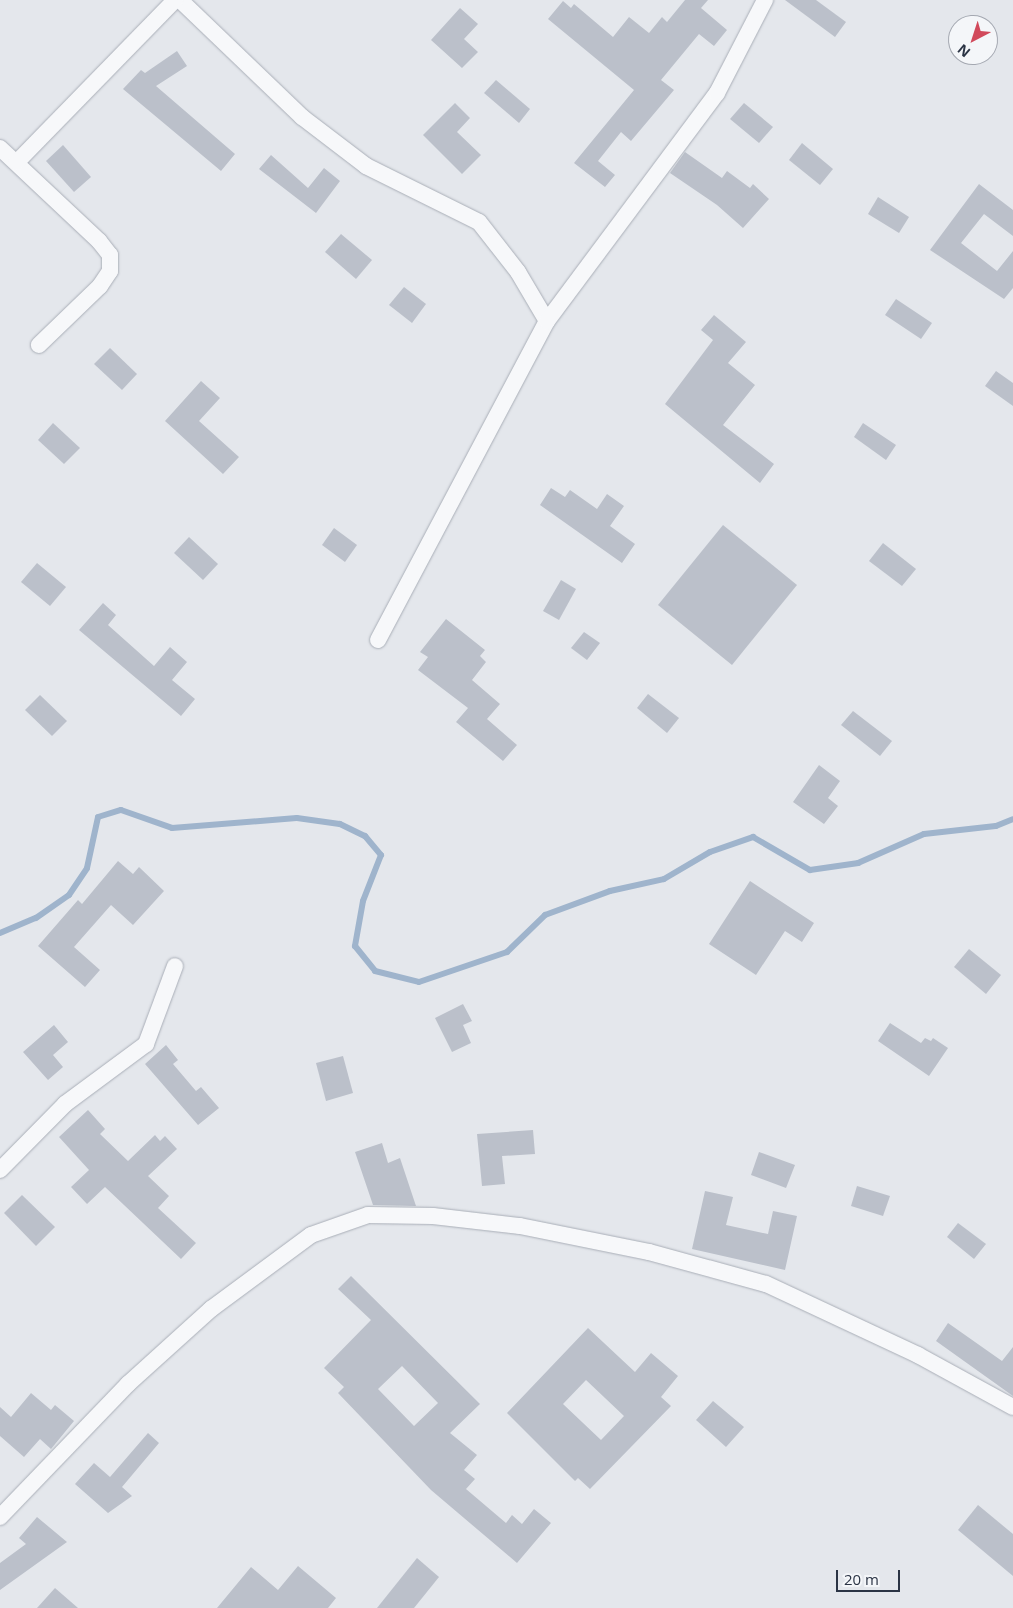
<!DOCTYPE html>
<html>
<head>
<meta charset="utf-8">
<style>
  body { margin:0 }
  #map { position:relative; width:1013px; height:1608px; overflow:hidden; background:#e4e7ec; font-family:"Open Sans",sans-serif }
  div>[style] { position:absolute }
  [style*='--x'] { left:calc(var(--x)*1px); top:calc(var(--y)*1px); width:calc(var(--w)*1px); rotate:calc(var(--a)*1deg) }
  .stream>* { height:6px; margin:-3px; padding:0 3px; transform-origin:3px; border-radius:3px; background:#9fb4cc }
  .building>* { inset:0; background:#bbc0ca }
  .roads { filter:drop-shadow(0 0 1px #a9aeb7) drop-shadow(0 0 1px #a9aeb7) }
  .minor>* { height:16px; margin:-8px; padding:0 8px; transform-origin:8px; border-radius:8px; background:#f7f8fa }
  span { translate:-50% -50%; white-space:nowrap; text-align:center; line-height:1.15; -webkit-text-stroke:4px #f4f6f9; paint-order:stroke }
  .north { position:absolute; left:948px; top:15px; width:50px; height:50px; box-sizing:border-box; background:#f4f6f9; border:1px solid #a4a8b1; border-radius:50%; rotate:220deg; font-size:14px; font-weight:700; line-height:20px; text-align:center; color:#2b3445 }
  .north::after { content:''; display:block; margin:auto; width:18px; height:22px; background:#d1495b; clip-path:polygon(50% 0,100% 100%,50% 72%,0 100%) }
  .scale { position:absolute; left:836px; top:1570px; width:64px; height:22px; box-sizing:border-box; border:2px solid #2b3445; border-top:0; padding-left:6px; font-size:15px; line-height:18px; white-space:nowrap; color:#2b3445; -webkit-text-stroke:4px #f4f6f9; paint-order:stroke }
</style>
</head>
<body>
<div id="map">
  <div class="stream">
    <i style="--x:0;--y:933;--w:39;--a:-23"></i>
    <i style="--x:36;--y:918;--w:40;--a:-34.9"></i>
    <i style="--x:69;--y:895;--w:32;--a:-56"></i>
    <i style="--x:87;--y:868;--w:52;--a:-77.8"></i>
    <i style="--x:98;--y:817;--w:24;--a:-17"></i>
    <i style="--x:121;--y:810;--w:54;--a:19.4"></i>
    <i style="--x:172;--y:828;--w:125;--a:-4.6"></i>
    <i style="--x:297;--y:818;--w:43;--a:7.9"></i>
    <i style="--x:340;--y:824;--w:28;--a:26"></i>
    <i style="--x:365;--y:836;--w:25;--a:50"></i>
    <i style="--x:381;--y:855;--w:49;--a:111.4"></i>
    <i style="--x:363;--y:901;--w:46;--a:100.1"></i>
    <i style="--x:355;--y:946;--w:32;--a:51"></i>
    <i style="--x:375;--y:971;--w:45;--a:14"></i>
    <i style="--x:419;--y:982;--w:93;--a:-18.8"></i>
    <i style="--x:507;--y:952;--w:53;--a:-44.2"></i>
    <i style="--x:545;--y:915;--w:69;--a:-20.3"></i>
    <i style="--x:610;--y:891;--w:55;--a:-12.5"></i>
    <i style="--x:664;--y:879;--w:53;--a:-30.4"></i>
    <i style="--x:710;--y:852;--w:46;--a:-19.2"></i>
    <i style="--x:753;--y:837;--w:66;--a:30.1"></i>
    <i style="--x:810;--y:870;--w:49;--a:-8.3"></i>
    <i style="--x:858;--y:863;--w:72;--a:-23.7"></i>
    <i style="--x:924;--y:834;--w:72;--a:-6.3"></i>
    <i style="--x:996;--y:826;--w:18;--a:-22"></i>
  </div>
  <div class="building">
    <i style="clip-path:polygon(685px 0,708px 0,701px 8px,727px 30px,714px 46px,699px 34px,661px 80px,674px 90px,631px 141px,621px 132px,598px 161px,615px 175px,605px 187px,574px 163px,634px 90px,548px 19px,563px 1px,571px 8px,574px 4px,613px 37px,629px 17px,649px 33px,662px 17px,667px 22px)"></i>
    <i style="clip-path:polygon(785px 0,816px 0,846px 22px,835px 37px)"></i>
    <i style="clip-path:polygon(460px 8px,478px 24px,464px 39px,478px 52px,462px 68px,431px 40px)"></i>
    <i style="clip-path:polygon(177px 51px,187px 66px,156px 86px,235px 154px,221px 171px,123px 89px,141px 70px,145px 73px)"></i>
    <i style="clip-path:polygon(496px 80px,530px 109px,519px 123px,484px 93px)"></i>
    <i style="clip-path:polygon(455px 103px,470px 118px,457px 132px,481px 155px,462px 174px,423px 135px)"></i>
    <i style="clip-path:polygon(744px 103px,773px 127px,759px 143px,730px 119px)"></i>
    <i style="clip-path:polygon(802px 143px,833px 169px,820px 185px,789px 160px)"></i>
    <i style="clip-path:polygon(63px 145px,91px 177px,74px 192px,46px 161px)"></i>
    <i style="clip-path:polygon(685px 152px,722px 178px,727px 171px,750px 188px,753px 184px,769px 199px,743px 228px,717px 205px,670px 173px)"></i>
    <i style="clip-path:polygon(271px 155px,308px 188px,324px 168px,340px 181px,316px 213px,259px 169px)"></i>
    <i style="clip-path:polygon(979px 184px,1013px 210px,1013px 236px,984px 214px,961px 243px,997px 271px,1013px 251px,1013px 288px,1004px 299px,930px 250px)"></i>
    <i style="clip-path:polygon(878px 197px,909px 217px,899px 233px,868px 214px)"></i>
    <i style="clip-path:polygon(341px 234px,372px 260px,356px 279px,325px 252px)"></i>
    <i style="clip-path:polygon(404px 287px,426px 304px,412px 323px,389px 305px)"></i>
    <i style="clip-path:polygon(896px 299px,932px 323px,921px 339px,885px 315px)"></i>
    <i style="clip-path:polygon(714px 315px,746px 342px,728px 363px,755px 385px,723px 425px,774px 464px,760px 483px,665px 404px,713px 340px,701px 330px)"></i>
    <i style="clip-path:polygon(110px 348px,137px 374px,122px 390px,94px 364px)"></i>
    <i style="clip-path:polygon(996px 371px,1013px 383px,1013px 406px,985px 386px)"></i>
    <i style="clip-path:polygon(201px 381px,220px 398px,199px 421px,239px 457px,223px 474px,165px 421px)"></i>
    <i style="clip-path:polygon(53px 423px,80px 448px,64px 464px,38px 440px)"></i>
    <i style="clip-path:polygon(863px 423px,896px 445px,886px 460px,854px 437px)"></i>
    <i style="clip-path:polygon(551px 488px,565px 497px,570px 490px,597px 509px,607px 494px,624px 506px,610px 526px,635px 544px,622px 563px,540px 505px)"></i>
    <i style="clip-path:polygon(723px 525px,797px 585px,732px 665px,658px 605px)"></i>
    <i style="clip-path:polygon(334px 528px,357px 545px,345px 562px,322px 545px)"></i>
    <i style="clip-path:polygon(189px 537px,218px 564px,203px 580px,174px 553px)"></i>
    <i style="clip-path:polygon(883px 543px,916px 569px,902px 586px,869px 561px)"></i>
    <i style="clip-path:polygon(37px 563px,66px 587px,50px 606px,21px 582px)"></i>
    <i style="clip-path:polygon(561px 580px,576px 589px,559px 620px,543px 611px)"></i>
    <i style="clip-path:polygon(103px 603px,116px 615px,108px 625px,154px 666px,170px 647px,187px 662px,172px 680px,195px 699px,181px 716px,79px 630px)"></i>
    <i style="clip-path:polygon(446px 619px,485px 650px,480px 656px,486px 662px,472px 680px,500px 704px,487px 719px,517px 745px,503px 761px,456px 722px,468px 708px,418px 670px,428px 657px,420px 652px)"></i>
    <i style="clip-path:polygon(584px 632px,600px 643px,587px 660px,571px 648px)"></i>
    <i style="clip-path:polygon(648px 694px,679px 718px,667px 733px,637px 708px)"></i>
    <i style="clip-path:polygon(40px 695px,67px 721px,52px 736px,25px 710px)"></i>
    <i style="clip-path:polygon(853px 711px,892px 741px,880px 756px,841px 725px)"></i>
    <i style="clip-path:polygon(819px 765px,840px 781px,828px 798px,838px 806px,824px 824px,793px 802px)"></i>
    <i style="clip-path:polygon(118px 861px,133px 874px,139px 867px,164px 891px,133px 925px,111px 905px,74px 947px,100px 970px,85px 987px,38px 946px,78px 900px,82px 904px)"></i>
    <i style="clip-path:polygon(750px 881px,814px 923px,802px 942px,785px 931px,756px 975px,709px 944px)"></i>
    <i style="clip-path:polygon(969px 949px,1001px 975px,986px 994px,954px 967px)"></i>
    <i style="clip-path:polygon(463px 1004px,472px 1021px,463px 1025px,471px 1043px,452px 1052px,435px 1018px)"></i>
    <i style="clip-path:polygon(890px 1023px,921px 1043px,925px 1038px,931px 1041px,933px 1038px,948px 1048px,929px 1076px,878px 1041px)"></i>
    <i style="clip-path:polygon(54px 1025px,68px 1042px,53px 1055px,63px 1067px,48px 1080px,23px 1052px)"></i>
    <i style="clip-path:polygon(166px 1045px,178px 1060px,173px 1064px,196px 1091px,201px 1087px,219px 1108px,198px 1125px,145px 1064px)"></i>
    <i style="clip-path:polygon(343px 1056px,353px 1093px,326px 1101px,316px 1063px)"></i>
    <i style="clip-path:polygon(88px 1110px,105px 1129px,100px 1134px,128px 1161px,155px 1135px,160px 1141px,165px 1136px,177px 1149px,148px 1176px,169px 1196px,158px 1208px,196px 1243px,181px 1259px,105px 1187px,87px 1204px,71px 1187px,89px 1170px,59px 1137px)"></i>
    <i style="clip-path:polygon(533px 1130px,535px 1154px,502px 1156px,505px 1184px,482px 1186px,477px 1134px)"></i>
    <i style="clip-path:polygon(382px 1143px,388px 1163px,400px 1158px,416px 1206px,373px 1205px,355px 1152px)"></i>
    <i style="clip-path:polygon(759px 1152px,795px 1165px,786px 1188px,751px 1175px)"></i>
    <i style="clip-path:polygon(857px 1186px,890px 1196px,883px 1216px,851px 1206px)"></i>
    <i style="clip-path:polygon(705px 1191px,733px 1197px,726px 1225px,768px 1234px,773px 1211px,797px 1216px,785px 1270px,692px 1249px)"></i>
    <i style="clip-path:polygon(22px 1195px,55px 1227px,36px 1246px,4px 1213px)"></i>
    <i style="clip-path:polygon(958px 1223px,986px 1244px,974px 1259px,947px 1237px)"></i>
    <i style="clip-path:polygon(evenodd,351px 1276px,480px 1404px,450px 1433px,477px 1455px,464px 1470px,475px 1479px,466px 1489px,506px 1523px,512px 1515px,522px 1524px,534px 1509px,551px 1523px,517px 1563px,431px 1490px,338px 1393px,344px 1387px,324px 1368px,371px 1320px,338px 1289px,351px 1276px,402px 1366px,438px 1403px,414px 1426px,378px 1389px,402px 1366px)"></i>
    <i style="clip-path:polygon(948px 1323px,1002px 1361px,1013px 1347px,1013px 1396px,936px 1341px)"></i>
    <i style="clip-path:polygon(evenodd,588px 1328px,635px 1372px,651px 1353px,678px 1376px,661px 1397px,671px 1406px,590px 1489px,578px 1478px,575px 1481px,507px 1413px,588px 1328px,586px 1380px,624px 1416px,601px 1440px,563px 1404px,586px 1380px)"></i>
    <i style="clip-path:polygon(31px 1393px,51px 1410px,55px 1405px,74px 1421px,51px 1449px,40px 1439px,24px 1457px,0 1436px,0 1407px,11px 1417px)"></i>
    <i style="clip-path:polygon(713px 1401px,744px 1427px,726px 1447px,696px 1420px)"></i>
    <i style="clip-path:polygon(148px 1433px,159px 1443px,122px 1487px,132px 1496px,108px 1513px,75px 1484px,94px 1463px,110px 1477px)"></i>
    <i style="clip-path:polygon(978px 1505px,1013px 1534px,1013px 1576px,958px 1530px)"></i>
    <i style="clip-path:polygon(37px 1517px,67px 1542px,0 1590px,0 1563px,26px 1544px,19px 1538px)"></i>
    <i style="clip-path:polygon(417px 1558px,439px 1577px,414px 1608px,377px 1608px)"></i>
    <i style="clip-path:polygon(298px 1566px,336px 1598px,328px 1608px,217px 1608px,251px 1567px,278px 1590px)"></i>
    <i style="clip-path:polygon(55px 1588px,78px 1608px,37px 1608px)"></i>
  </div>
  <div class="roads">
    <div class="minor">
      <i style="--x:180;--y:0;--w:169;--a:43.8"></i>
      <i style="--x:302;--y:117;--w:81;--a:37.4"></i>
      <i style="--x:366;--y:166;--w:126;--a:26.4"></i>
      <i style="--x:479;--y:222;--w:63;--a:52"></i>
      <i style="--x:518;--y:272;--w:57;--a:59.4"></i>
      <i style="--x:0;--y:148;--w:136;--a:43.2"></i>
      <i style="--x:99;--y:241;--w:18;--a:52"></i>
      <i style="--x:110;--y:255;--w:16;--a:90"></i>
      <i style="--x:110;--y:271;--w:18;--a:124"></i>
      <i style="--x:100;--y:286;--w:85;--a:136"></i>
      <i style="--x:17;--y:162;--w:226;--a:-45.7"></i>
      <i style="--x:378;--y:640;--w:361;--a:-62.1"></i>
      <i style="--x:547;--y:321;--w:284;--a:-53.3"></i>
      <i style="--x:717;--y:93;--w:105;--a:-62.7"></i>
      <i style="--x:0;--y:1170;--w:93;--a:-45.4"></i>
      <i style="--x:65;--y:1104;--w:101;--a:-36.5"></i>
      <i style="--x:146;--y:1044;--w:83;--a:-69.6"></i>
      <i style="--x:0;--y:1517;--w:185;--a:-46.1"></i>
      <i style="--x:128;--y:1384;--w:112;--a:-42.1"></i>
      <i style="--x:211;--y:1309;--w:124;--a:-36.5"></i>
      <i style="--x:311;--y:1235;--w:60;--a:-19.3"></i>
      <i style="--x:368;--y:1215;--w:65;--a:0.9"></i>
      <i style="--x:433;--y:1216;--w:88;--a:6.6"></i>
      <i style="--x:520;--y:1226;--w:132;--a:11.4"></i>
      <i style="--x:649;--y:1252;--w:121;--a:15.3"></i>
      <i style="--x:766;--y:1284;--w:168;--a:25"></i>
      <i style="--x:918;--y:1355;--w:108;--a:28.7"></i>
    </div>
  </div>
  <div class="north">N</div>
  <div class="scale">20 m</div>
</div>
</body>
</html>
